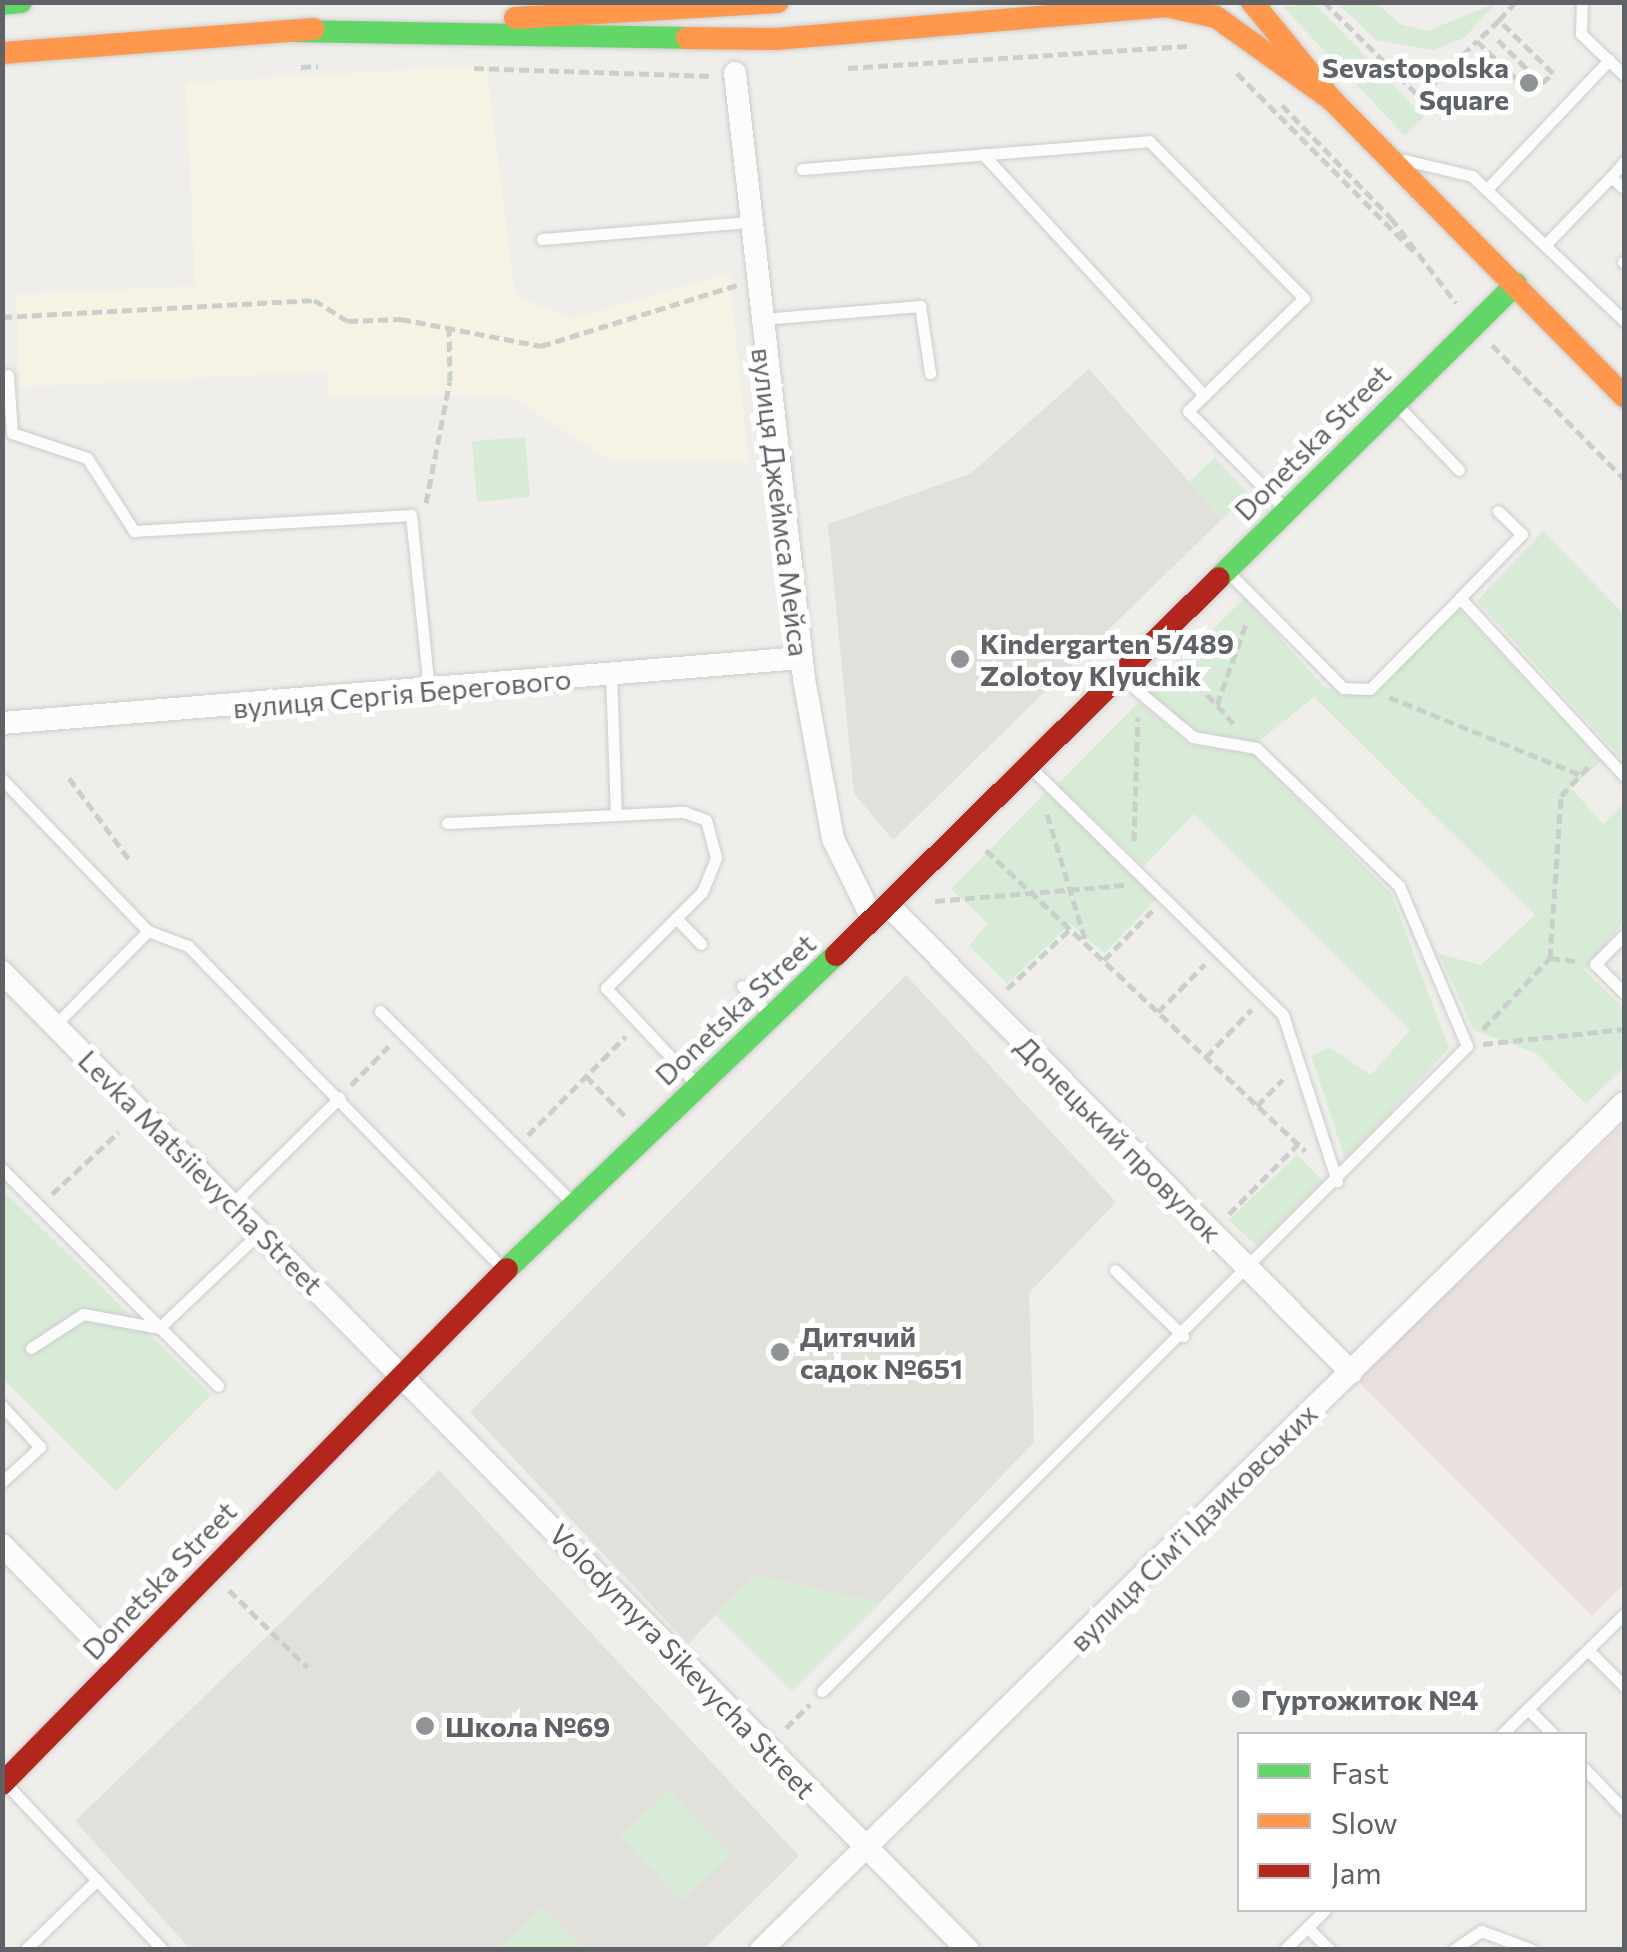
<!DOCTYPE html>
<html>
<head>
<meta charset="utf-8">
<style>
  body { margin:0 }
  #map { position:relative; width:1627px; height:1952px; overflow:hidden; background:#efeeea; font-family:Commissioner,sans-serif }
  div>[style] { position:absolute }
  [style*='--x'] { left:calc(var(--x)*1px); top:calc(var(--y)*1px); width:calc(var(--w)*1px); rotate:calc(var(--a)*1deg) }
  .commercial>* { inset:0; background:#f7f3e4 }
  .education>* { inset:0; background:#e2e0da }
  .medical>* { inset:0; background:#eae0de }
  .green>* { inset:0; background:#d8ebd6 }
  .path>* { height:5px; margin-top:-2.5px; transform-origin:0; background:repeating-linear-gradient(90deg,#cacfcc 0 10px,transparent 0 15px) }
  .roads { filter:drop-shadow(0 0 2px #cbcccc) drop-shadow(0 0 2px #cbcccc) }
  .lane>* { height:11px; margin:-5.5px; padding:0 5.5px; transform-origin:5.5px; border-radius:5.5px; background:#fdfcfc }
  .street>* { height:22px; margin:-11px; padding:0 11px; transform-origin:11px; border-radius:11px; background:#fdfcfc }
  .fast>* { height:22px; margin:-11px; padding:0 11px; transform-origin:11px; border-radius:11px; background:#63d668 }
  .slow>* { height:22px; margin:-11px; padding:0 11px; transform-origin:11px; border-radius:11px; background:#ff974d }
  .jam>* { height:22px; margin:-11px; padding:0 11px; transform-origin:11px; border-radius:11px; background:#b3261e }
  .dots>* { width:28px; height:28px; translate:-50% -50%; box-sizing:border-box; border:5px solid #fff; border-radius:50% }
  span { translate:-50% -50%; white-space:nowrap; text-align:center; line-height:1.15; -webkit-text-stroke:10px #fff; paint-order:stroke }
  .poi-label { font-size:28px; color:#5f6368; font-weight:700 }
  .right { translate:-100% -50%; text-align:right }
  .left { translate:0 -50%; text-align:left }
  .street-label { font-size:28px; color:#5f6368 }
  .frame { position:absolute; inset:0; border:5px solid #5f6368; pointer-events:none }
  .legend { position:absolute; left:1237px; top:1732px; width:350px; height:180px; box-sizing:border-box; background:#fff; border:2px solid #bfc1c3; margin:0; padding:12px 18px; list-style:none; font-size:30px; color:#5f6368 }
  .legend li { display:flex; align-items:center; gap:20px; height:50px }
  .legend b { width:50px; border:2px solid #bfc1c3 }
</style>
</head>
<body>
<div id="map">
  <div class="commercial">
    <i style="clip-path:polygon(486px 65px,515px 295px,573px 319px,729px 273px,748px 462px,609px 460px,510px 396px,329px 395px,328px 371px,20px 387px,16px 295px,195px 286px,186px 83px)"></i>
  </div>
  <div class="education">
    <i style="clip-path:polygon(1089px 369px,1222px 519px,893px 840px,854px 793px,828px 524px,970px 474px)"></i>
    <i style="clip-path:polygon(906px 975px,1116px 1202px,1029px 1293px,1034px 1442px,880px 1603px,754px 1575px,688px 1644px,470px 1412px)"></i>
    <i style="clip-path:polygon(439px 1470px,799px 1856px,704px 1949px,190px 1949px,75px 1821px)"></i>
  </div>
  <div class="medical">
    <i style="clip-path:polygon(1624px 1123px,1624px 1584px,1592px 1616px,1356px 1379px)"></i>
  </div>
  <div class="green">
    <i style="clip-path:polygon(1314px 3px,1424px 117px,1405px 136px,1283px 7px)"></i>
    <i style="clip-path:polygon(1337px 3px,1376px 3px,1400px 24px,1427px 31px,1496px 3px,1464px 38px,1433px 50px,1376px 40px)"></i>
    <i style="clip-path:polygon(525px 437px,530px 497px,477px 502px,472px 441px)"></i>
    <i style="clip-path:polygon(1215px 457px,1249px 494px,1222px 519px,1189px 482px)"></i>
    <i style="clip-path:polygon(1543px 531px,1624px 614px,1624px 761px,1477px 601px)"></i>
    <i style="clip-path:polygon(1245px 598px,1324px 687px,1367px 696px,1460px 610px,1601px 761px,1571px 788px,1603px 824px,1624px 803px,1624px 921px,1584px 970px,1624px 1008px,1624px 1067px,1586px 1104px,1536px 1053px,1474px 1030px,1439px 954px,1481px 965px,1535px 915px,1314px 697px,1258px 742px,1199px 732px,1146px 694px)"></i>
    <i style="clip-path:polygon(1139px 702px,1189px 745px,1252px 754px,1391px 893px,1449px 1048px,1346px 1162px,1311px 1056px,1329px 1047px,1371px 1075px,1410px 1030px,1194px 814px,1144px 866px,1057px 785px)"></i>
    <i style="clip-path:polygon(1048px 790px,1158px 897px,1105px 953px,1070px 924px,1007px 984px,969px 946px,988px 923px,951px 889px)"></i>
    <i style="clip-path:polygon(1297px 1155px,1324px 1182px,1259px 1248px,1229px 1220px)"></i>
    <i style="clip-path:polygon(2px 1189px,211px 1395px,116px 1491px,3px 1379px)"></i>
    <i style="clip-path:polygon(754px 1575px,880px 1603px,792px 1691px,716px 1615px)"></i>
    <i style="clip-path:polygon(669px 1790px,730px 1855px,682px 1901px,620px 1836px)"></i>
    <i style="clip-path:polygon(541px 1907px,584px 1949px,499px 1949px)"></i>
  </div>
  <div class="path">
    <i style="--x:1324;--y:2;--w:135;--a:44.7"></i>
    <i style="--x:1420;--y:97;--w:80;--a:-44.5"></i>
    <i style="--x:1477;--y:41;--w:75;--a:43.9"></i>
    <i style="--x:1531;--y:93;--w:30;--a:-42"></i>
    <i style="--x:1553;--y:73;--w:76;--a:-135.5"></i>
    <i style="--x:1499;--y:20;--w:30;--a:136"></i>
    <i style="--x:1499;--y:20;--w:25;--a:-47"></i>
    <i style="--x:1498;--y:40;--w:61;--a:45"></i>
    <i style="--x:301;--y:67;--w:17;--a:-3"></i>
    <i style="--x:474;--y:68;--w:238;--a:1.9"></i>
    <i style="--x:848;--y:68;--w:344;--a:-3.7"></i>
    <i style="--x:1237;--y:73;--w:253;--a:45.3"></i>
    <i style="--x:1282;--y:105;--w:157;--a:46"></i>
    <i style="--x:1391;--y:218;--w:107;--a:52.6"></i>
    <i style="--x:2;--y:317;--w:312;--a:-3.1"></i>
    <i style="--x:314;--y:300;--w:40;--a:32"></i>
    <i style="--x:348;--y:321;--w:53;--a:-2.2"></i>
    <i style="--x:401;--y:319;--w:143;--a:10.9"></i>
    <i style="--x:541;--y:346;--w:205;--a:-17.3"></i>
    <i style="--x:1492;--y:345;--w:188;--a:45.4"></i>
    <i style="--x:426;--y:503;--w:124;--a:-78.9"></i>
    <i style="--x:450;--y:381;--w:52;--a:-91.1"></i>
    <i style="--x:1177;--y:661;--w:84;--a:47.9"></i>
    <i style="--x:1389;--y:697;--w:207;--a:22.1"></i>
    <i style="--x:1217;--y:705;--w:89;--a:-70.3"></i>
    <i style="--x:69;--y:778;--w:101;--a:53.5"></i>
    <i style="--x:1047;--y:814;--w:134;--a:73.1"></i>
    <i style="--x:1134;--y:841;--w:124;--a:-88.2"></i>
    <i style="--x:986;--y:850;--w:439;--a:43.3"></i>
    <i style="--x:935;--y:901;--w:190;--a:-4.8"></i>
    <i style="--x:1550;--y:958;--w:162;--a:-86.1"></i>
    <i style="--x:1561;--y:796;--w:40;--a:-47"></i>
    <i style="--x:1104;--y:960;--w:69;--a:-45.6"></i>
    <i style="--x:1007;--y:989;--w:87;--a:-43.6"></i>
    <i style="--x:1158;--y:1012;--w:67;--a:-45.6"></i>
    <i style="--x:1483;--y:1029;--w:98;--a:-46.7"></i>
    <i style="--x:1550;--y:958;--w:25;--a:7"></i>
    <i style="--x:1483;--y:1044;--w:142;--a:-6.1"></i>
    <i style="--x:1206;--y:1057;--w:66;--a:-46.2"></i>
    <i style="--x:586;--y:1076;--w:59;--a:45.7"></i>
    <i style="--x:351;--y:1085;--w:54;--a:-45.7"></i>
    <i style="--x:1257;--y:1106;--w:37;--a:-46"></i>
    <i style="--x:528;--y:1135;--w:139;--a:-45.3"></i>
    <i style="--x:52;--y:1194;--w:91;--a:-42.8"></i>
    <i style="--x:1229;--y:1214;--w:98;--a:-45.4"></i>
    <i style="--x:229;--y:1590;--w:110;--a:44.6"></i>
    <i style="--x:786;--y:1728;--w:34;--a:-45"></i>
  </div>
  <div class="roads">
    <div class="lane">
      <i style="--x:1582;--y:2;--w:32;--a:92"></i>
      <i style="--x:1581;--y:34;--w:59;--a:43.6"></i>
      <i style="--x:983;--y:154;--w:327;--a:47.5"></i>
      <i style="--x:1405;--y:160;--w:69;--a:13.4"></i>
      <i style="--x:1472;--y:176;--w:210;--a:43.6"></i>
      <i style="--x:802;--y:169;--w:348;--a:-4.6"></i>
      <i style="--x:1149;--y:141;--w:221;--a:45.4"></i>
      <i style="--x:1304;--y:298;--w:162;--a:135.8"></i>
      <i style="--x:1188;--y:411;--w:135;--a:45.3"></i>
      <i style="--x:1611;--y:177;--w:20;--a:-49"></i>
      <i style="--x:1487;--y:189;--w:178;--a:-46.6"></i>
      <i style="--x:542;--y:239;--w:208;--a:-4.7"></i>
      <i style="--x:1545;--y:245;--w:95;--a:-45.9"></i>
      <i style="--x:1611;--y:177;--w:15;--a:42"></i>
      <i style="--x:1623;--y:262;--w:1;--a:45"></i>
      <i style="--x:762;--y:319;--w:159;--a:-4.7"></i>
      <i style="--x:920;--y:306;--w:68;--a:81.5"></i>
      <i style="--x:8;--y:375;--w:58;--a:86.1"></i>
      <i style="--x:12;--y:433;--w:79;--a:18.4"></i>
      <i style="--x:87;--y:458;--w:87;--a:57.2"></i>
      <i style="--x:134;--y:531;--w:277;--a:-3.3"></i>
      <i style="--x:411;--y:515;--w:175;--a:84.1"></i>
      <i style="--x:1396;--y:404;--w:91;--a:46.3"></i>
      <i style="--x:1498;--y:511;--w:33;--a:44"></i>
      <i style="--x:1522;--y:534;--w:89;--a:134.1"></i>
      <i style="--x:1460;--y:598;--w:242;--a:47.3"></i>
      <i style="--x:1227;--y:571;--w:165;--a:45.2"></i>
      <i style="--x:1343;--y:688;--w:27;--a:2"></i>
      <i style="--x:1370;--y:689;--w:128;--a:-45.3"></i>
      <i style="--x:611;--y:673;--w:142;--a:88"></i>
      <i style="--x:1032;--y:769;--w:351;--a:44.4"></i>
      <i style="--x:1283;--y:1015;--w:175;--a:72"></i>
      <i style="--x:2;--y:779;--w:211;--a:46.2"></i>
      <i style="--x:148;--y:931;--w:43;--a:20.6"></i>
      <i style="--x:188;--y:946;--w:453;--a:45.7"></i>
      <i style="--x:447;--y:823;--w:237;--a:-2.7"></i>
      <i style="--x:684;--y:812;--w:23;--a:20"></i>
      <i style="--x:706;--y:820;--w:39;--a:75"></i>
      <i style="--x:716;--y:858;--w:37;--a:112"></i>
      <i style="--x:702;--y:892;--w:136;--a:135"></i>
      <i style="--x:606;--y:988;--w:133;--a:46.8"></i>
      <i style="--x:676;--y:918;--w:36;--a:46"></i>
      <i style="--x:1624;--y:935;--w:41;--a:135"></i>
      <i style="--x:1595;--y:964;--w:41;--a:45"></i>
      <i style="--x:742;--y:986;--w:40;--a:46"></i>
      <i style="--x:380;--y:1011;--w:272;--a:44.9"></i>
      <i style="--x:55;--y:1025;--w:132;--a:-45.3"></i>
      <i style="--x:2;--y:1169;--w:306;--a:45.1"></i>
      <i style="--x:232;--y:1204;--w:151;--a:-44.7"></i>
      <i style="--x:1115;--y:1270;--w:95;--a:44.1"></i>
      <i style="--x:31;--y:1348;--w:62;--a:-33.2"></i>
      <i style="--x:83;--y:1314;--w:77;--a:10.4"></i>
      <i style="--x:159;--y:1328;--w:139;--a:-43.5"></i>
      <i style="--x:2;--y:1406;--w:56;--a:47.2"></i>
      <i style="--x:40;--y:1447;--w:52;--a:137.4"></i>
      <i style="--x:1588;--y:1650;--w:51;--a:45"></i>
      <i style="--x:822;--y:1691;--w:912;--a:-45"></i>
      <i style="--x:1467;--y:1046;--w:174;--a:-113"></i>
      <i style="--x:1399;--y:886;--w:199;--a:-136"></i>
      <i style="--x:1256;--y:748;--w:64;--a:-170.1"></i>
      <i style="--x:1193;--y:737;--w:90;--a:-140"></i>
      <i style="--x:1528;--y:1709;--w:35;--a:45"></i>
      <i style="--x:1502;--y:1734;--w:171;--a:-44.5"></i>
      <i style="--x:1584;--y:1768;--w:58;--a:46.4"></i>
      <i style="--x:7;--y:1785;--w:227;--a:46.6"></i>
      <i style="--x:1307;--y:1927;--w:33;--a:45"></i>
      <i style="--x:25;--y:1950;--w:100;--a:-44.2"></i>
      <i style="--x:1284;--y:1950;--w:57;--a:-44.3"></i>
      <i style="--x:1453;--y:1950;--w:34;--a:-34"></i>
      <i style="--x:1481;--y:1931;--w:55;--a:20.1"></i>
    </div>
    <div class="street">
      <i style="--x:735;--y:73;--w:610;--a:83.5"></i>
      <i style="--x:804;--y:679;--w:163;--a:79.7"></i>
      <i style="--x:833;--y:839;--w:90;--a:63.7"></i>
      <i style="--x:2;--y:723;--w:802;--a:-4.65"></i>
      <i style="--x:888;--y:905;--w:658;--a:45.25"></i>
      <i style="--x:2;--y:972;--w:1375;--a:45.35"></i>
      <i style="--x:2;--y:1545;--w:168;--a:45.5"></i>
      <i style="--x:761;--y:1950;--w:1209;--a:-44.46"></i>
    </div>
    <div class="fast">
      <i style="--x:2;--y:4;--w:19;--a:-6"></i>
      <i style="--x:293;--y:31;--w:394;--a:1"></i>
      <i style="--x:1219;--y:578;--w:418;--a:-44.7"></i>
      <i style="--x:507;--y:1269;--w:455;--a:-43.7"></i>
    </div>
    <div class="slow">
      <i style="--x:1252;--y:2;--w:127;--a:50.8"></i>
      <i style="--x:1332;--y:100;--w:416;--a:45.4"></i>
      <i style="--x:515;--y:18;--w:263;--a:-3.5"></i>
      <i style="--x:687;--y:38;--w:89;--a:0.6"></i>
      <i style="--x:776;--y:39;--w:391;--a:-4.8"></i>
      <i style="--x:1166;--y:6;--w:51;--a:12.4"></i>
      <i style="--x:1216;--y:17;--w:143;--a:35.6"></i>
      <i style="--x:2;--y:53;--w:312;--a:-4.4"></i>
    </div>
    <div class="jam">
      <i style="--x:836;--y:955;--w:537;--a:-44.55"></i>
      <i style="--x:2;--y:1784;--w:721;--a:-45.56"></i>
    </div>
  </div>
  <div class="dots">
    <i style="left:1529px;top:83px;background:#919496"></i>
    <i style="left:960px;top:659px;background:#919496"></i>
    <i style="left:780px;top:1352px;background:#919496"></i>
    <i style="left:1241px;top:1699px;background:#919496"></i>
    <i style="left:425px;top:1726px;background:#919496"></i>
  </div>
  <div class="poi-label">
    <span class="right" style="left:1509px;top:83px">Sevastopolska<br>Square</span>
    <span class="left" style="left:980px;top:659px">Kindergarten 5/489<br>Zolotoy Klyuchik</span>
    <span class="left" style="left:800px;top:1352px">Дитячий<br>садок №651</span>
    <span class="left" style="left:1261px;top:1699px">Гуртожиток №4</span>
    <span class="left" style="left:445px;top:1726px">Школа №69</span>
  </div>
  <div class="street-label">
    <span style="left:1312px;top:442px;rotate:-45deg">Donetska Street</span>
    <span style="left:781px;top:502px;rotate:83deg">вулиця Джеймса Мейса</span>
    <span style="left:402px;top:693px;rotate:-5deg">вулиця Сергія Берегового</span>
    <span style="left:735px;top:1009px;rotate:-43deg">Donetska Street</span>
    <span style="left:1119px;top:1139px;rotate:45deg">Донецький провулок</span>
    <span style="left:201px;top:1172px;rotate:45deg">Levka Matsiievycha Street</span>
    <span style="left:1193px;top:1527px;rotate:-45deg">вулиця Сімʼї Ідзиковських</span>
    <span style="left:159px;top:1580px;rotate:-46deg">Donetska Street</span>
    <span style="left:683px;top:1661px;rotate:46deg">Volodymyra Sikevycha Street</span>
  </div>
  <div class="frame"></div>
  <ul class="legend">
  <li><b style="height:12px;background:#63d668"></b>Fast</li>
  <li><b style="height:12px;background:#ff974d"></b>Slow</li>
  <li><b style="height:12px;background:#b3261e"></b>Jam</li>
  </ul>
</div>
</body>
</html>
